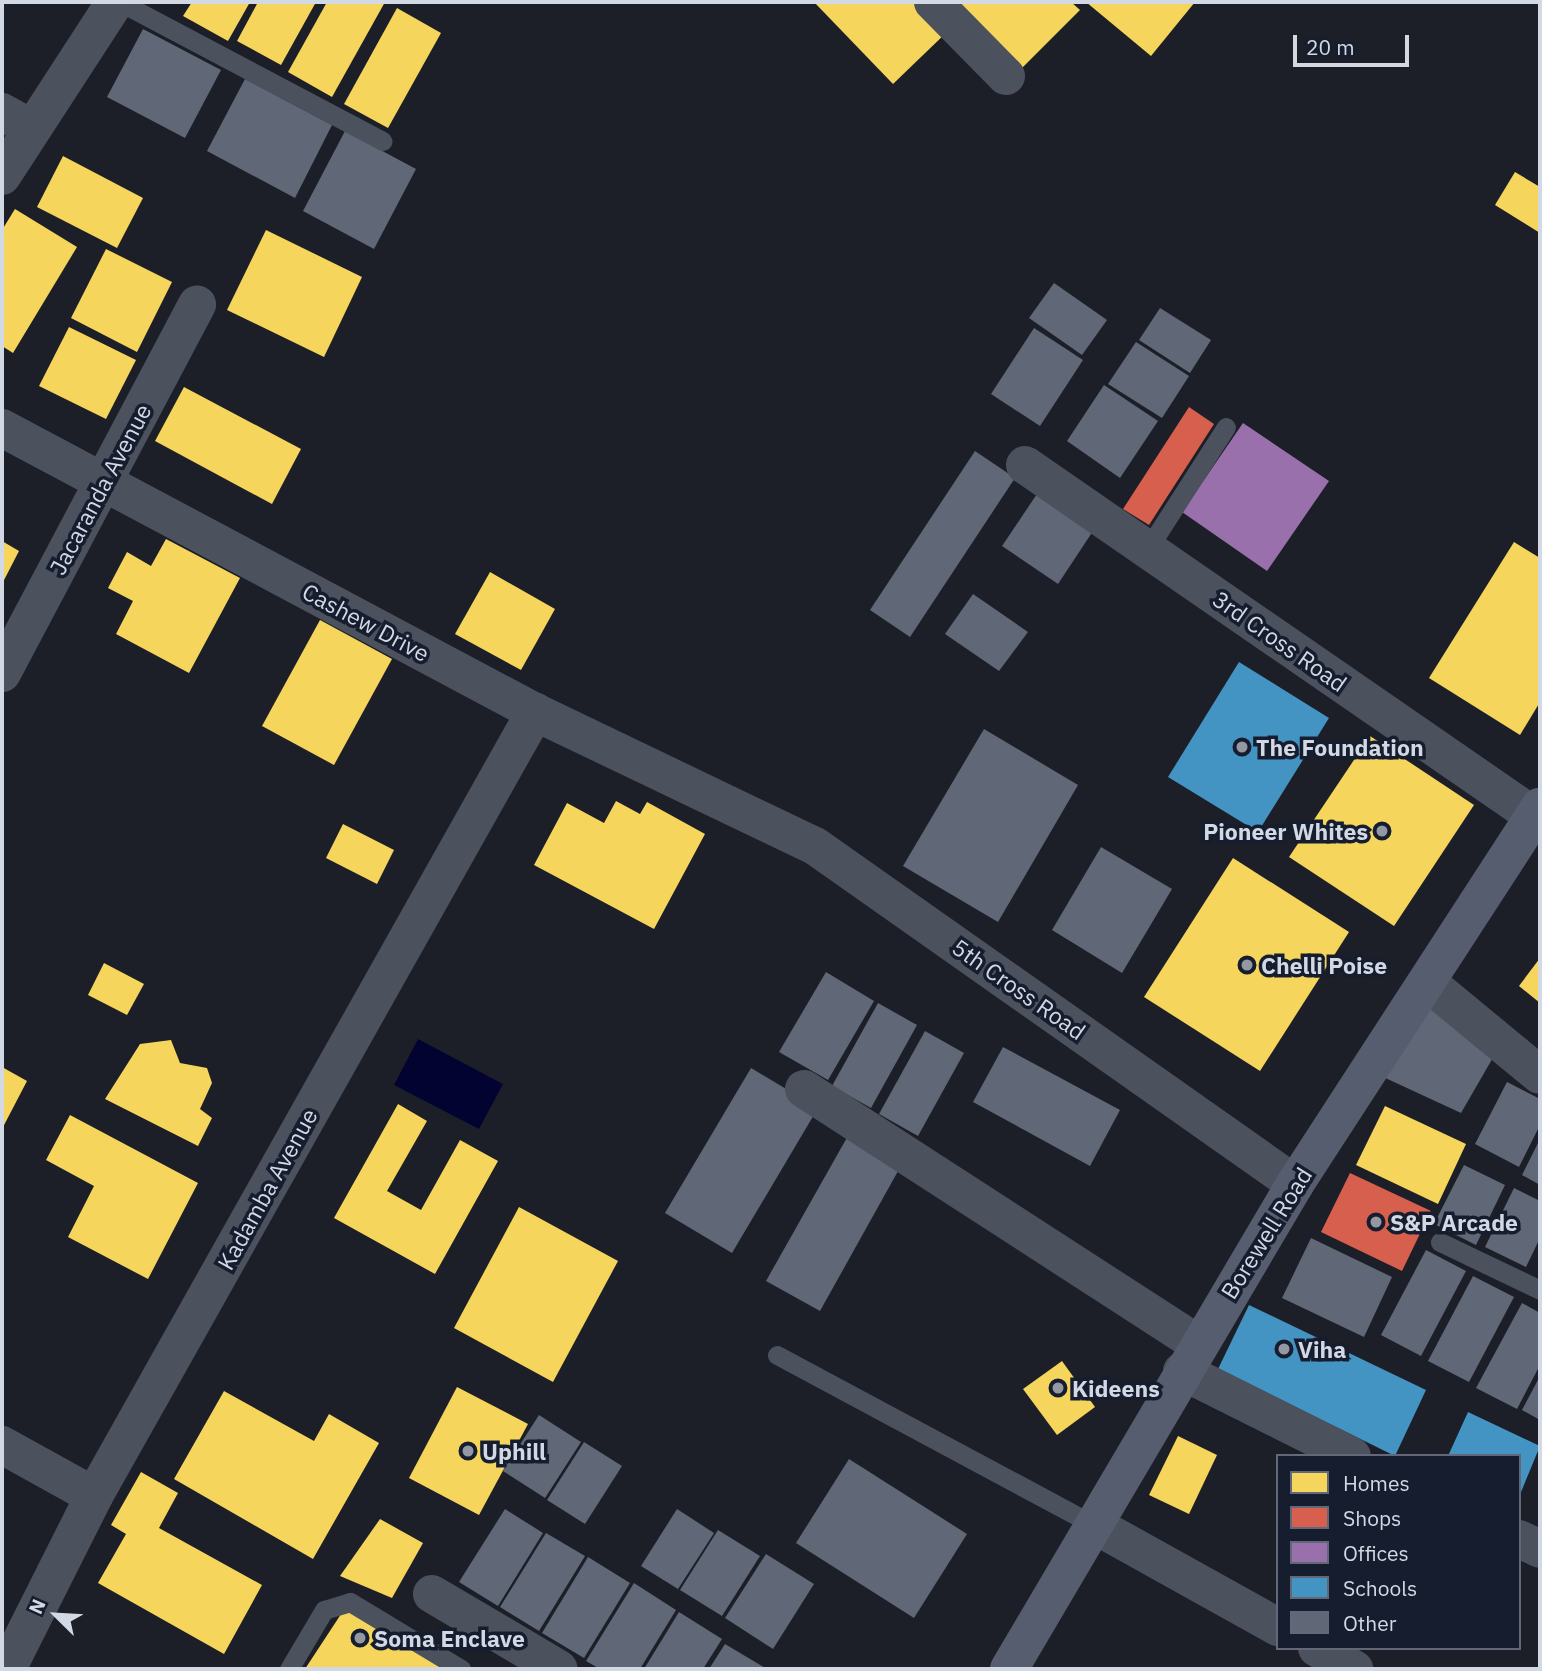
<!DOCTYPE html>
<html>
<head>
<meta charset="utf-8">
<style>
  body { margin:0 }
  #map { position:relative; width:1542px; height:1671px; overflow:hidden; background:#1c1f28; font-family:"IBM Plex Sans",sans-serif }
  div>[style] { position:absolute }
  [style*='--x'] { left:calc(var(--x)*1px); top:calc(var(--y)*1px); width:calc(var(--w)*1px); rotate:calc(var(--a)*1deg) }
  .water>* { inset:0; background:#030332 }
  .homes>* { inset:0; background:#f6d55c }
  .shops>* { inset:0; background:#d6604d }
  .offices>* { inset:0; background:#9970ab }
  .schools>* { inset:0; background:#4393c3 }
  .building>* { inset:0; background:#606777 }
  .lane>* { height:19px; margin:-9.5px; padding:0 9.5px; transform-origin:9.5px; border-radius:9.5px; background:#4c515e }
  .street>* { height:38px; margin:-19px; padding:0 19px; transform-origin:19px; border-radius:19px; background:#4c515e }
  .secondary>* { height:38px; margin:-19px; padding:0 19px; transform-origin:19px; border-radius:19px; background:#565d6e }
  .dots>* { width:19px; height:19px; translate:-50% -50%; box-sizing:border-box; border:4px solid #161d2e; border-radius:50% }
  span { translate:-50% -50%; white-space:nowrap; text-align:center; line-height:1.15; -webkit-text-stroke:7px #161d2e; paint-order:stroke }
  .street-label { font-size:23px; color:#d3d9e4 }
  .poi-label { font-size:23px; color:#d3d9e4; font-weight:700 }
  .left { translate:0 -50%; text-align:left }
  .right { translate:-100% -50%; text-align:right }
  .frame { position:absolute; inset:0; border:4px solid #d3d9e4; pointer-events:none }
  .legend { position:absolute; left:1276px; top:1454px; width:245px; height:196px; box-sizing:border-box; background:#161d2e; border:2px solid #626877; margin:0; padding:9px 12px; list-style:none; font-size:21px; color:#d3d9e4 }
  .legend li { display:flex; align-items:center; gap:14px; height:35px }
  .legend b { width:35px; border:2px solid #626877 }
  .north { position:absolute; left:21px; top:1580px; width:70px; height:70px; -webkit-text-stroke:5px #161d2e; paint-order:stroke; rotate:294deg; font-size:19px; font-weight:700; line-height:28px; text-align:center; color:#d3d9e4 }
  .north::after { content:''; display:block; margin:auto; width:24px; height:32px; background:#d3d9e4; clip-path:polygon(50% 0,100% 100%,50% 72%,0 100%) }
  .scale { position:absolute; left:1293px; top:35px; width:116px; height:32px; box-sizing:border-box; border:4px solid #d3d9e4; border-top:0; padding-left:9px; font-size:21px; line-height:24px; white-space:nowrap; color:#d3d9e4; -webkit-text-stroke:5px #161d2e; paint-order:stroke }
</style>
</head>
<body>
<div id="map">
  <div class="water">
    <i style="clip-path:polygon(418px 1039px,503px 1084px,479px 1129px,394px 1085px)"></i>
  </div>
  <div class="homes">
    <i style="clip-path:polygon(192px 2px,250px 2px,228px 41px,183px 16px)"></i>
    <i style="clip-path:polygon(258px 2px,316px 2px,281px 65px,237px 41px)"></i>
    <i style="clip-path:polygon(327px 2px,385px 2px,332px 97px,288px 72px)"></i>
    <i style="clip-path:polygon(814px 2px,920px 2px,948px 31px,893px 84px)"></i>
    <i style="clip-path:polygon(953px 2px,1071px 2px,1080px 10px,1021px 69px)"></i>
    <i style="clip-path:polygon(1086px 2px,1195px 2px,1151px 56px)"></i>
    <i style="clip-path:polygon(397px 8px,441px 33px,388px 128px,344px 104px)"></i>
    <i style="clip-path:polygon(63px 156px,143px 198px,117px 248px,37px 207px)"></i>
    <i style="clip-path:polygon(1515px 172px,1540px 187px,1540px 233px,1495px 205px)"></i>
    <i style="clip-path:polygon(15px 209px,77px 247px,13px 353px,2px 346px,2px 230px)"></i>
    <i style="clip-path:polygon(266px 230px,362px 277px,324px 357px,227px 310px)"></i>
    <i style="clip-path:polygon(106px 249px,172px 282px,137px 352px,71px 318px)"></i>
    <i style="clip-path:polygon(69px 327px,136px 360px,106px 419px,39px 386px)"></i>
    <i style="clip-path:polygon(184px 387px,301px 449px,272px 504px,155px 441px)"></i>
    <i style="clip-path:polygon(166px 539px,240px 578px,189px 673px,116px 634px,133px 601px,108px 588px,127px 552px,151px 566px)"></i>
    <i style="clip-path:polygon(2px 541px,19px 551px,2px 584px)"></i>
    <i style="clip-path:polygon(1514px 542px,1540px 558px,1540px 702px,1520px 735px,1429px 678px)"></i>
    <i style="clip-path:polygon(490px 572px,555px 609px,521px 670px,455px 634px)"></i>
    <i style="clip-path:polygon(320px 620px,392px 659px,334px 765px,262px 726px)"></i>
    <i style="clip-path:polygon(1370px 736px,1474px 805px,1394px 926px,1289px 857px)"></i>
    <i style="clip-path:polygon(616px 801px,640px 814px,647px 802px,705px 834px,654px 929px,534px 865px,567px 803px,604px 823px)"></i>
    <i style="clip-path:polygon(343px 824px,394px 850px,377px 884px,326px 858px)"></i>
    <i style="clip-path:polygon(1233px 858px,1349px 932px,1260px 1071px,1144px 997px)"></i>
    <i style="clip-path:polygon(1540px 958px,1540px 1003px,1519px 986px)"></i>
    <i style="clip-path:polygon(104px 963px,144px 984px,127px 1015px,88px 995px)"></i>
    <i style="clip-path:polygon(171px 1040px,180px 1063px,207px 1068px,212px 1083px,200px 1109px,212px 1118px,198px 1146px,105px 1099px,140px 1044px)"></i>
    <i style="clip-path:polygon(2px 1067px,27px 1081px,2px 1129px)"></i>
    <i style="clip-path:polygon(398px 1104px,427px 1121px,387px 1191px,421px 1210px,460px 1140px,498px 1161px,435px 1274px,334px 1218px)"></i>
    <i style="clip-path:polygon(1385px 1106px,1466px 1144px,1438px 1204px,1356px 1165px)"></i>
    <i style="clip-path:polygon(70px 1115px,198px 1183px,148px 1279px,68px 1237px,94px 1186px,46px 1160px)"></i>
    <i style="clip-path:polygon(519px 1207px,618px 1261px,553px 1382px,454px 1328px)"></i>
    <i style="clip-path:polygon(1062px 1361px,1095px 1407px,1057px 1435px,1023px 1389px)"></i>
    <i style="clip-path:polygon(457px 1387px,528px 1424px,479px 1515px,409px 1478px)"></i>
    <i style="clip-path:polygon(224px 1391px,314px 1441px,329px 1414px,379px 1443px,313px 1559px,174px 1479px)"></i>
    <i style="clip-path:polygon(1178px 1436px,1217px 1455px,1189px 1514px,1149px 1495px)"></i>
    <i style="clip-path:polygon(141px 1472px,178px 1493px,159px 1528px,262px 1585px,224px 1654px,98px 1583px,126px 1534px,111px 1525px)"></i>
    <i style="clip-path:polygon(380px 1519px,423px 1543px,392px 1598px,340px 1576px)"></i>
    <i style="clip-path:polygon(345px 1608px,447px 1669px,305px 1669px)"></i>
  </div>
  <div class="shops">
    <i style="clip-path:polygon(1189px 407px,1214px 424px,1149px 525px,1123px 509px)"></i>
    <i style="clip-path:polygon(1350px 1173px,1431px 1211px,1402px 1271px,1321px 1232px)"></i>
  </div>
  <div class="offices">
    <i style="clip-path:polygon(1243px 423px,1329px 481px,1267px 571px,1182px 512px)"></i>
  </div>
  <div class="schools">
    <i style="clip-path:polygon(1239px 662px,1329px 718px,1258px 832px,1168px 777px)"></i>
    <i style="clip-path:polygon(1249px 1305px,1426px 1390px,1395px 1456px,1218px 1369px)"></i>
    <i style="clip-path:polygon(1468px 1412px,1540px 1446px,1519px 1497px,1519px 1456px,1448px 1456px)"></i>
  </div>
  <div class="building">
    <i style="clip-path:polygon(143px 29px,221px 70px,185px 138px,107px 97px)"></i>
    <i style="clip-path:polygon(245px 79px,332px 125px,295px 198px,207px 151px)"></i>
    <i style="clip-path:polygon(345px 131px,416px 169px,374px 249px,303px 211px)"></i>
    <i style="clip-path:polygon(1054px 283px,1107px 320px,1082px 355px,1029px 318px)"></i>
    <i style="clip-path:polygon(1160px 308px,1211px 340px,1190px 373px,1139px 340px)"></i>
    <i style="clip-path:polygon(1034px 328px,1083px 360px,1040px 426px,991px 394px)"></i>
    <i style="clip-path:polygon(1136px 342px,1189px 376px,1162px 418px,1108px 384px)"></i>
    <i style="clip-path:polygon(1104px 385px,1158px 421px,1120px 478px,1067px 441px)"></i>
    <i style="clip-path:polygon(975px 451px,1015px 478px,910px 637px,870px 610px)"></i>
    <i style="clip-path:polygon(1043px 485px,1099px 522px,1058px 584px,1002px 546px)"></i>
    <i style="clip-path:polygon(973px 594px,1028px 632px,999px 671px,945px 634px)"></i>
    <i style="clip-path:polygon(984px 729px,1078px 785px,998px 922px,903px 866px)"></i>
    <i style="clip-path:polygon(1101px 847px,1172px 889px,1122px 973px,1052px 930px)"></i>
    <i style="clip-path:polygon(826px 972px,874px 1001px,828px 1080px,779px 1052px)"></i>
    <i style="clip-path:polygon(1431px 996px,1498px 1049px,1461px 1113px,1381px 1076px)"></i>
    <i style="clip-path:polygon(878px 1003px,917px 1025px,871px 1108px,832px 1086px)"></i>
    <i style="clip-path:polygon(925px 1031px,964px 1053px,918px 1136px,879px 1114px)"></i>
    <i style="clip-path:polygon(1003px 1047px,1120px 1110px,1090px 1166px,973px 1102px)"></i>
    <i style="clip-path:polygon(751px 1068px,818px 1108px,732px 1253px,665px 1213px)"></i>
    <i style="clip-path:polygon(1507px 1082px,1540px 1099px,1540px 1125px,1519px 1167px,1475px 1144px)"></i>
    <i style="clip-path:polygon(849px 1134px,902px 1164px,820px 1311px,766px 1281px)"></i>
    <i style="clip-path:polygon(1540px 1139px,1540px 1185px,1522px 1175px)"></i>
    <i style="clip-path:polygon(1464px 1165px,1505px 1185px,1476px 1245px,1434px 1224px)"></i>
    <i style="clip-path:polygon(1514px 1188px,1540px 1201px,1540px 1238px,1526px 1267px,1485px 1247px)"></i>
    <i style="clip-path:polygon(1311px 1238px,1392px 1277px,1364px 1337px,1282px 1298px)"></i>
    <i style="clip-path:polygon(1426px 1250px,1466px 1271px,1421px 1356px,1381px 1335px)"></i>
    <i style="clip-path:polygon(1473px 1276px,1514px 1297px,1469px 1382px,1428px 1361px)"></i>
    <i style="clip-path:polygon(1522px 1303px,1540px 1313px,1540px 1365px,1517px 1409px,1476px 1388px)"></i>
    <i style="clip-path:polygon(1540px 1376px,1540px 1420px,1522px 1410px)"></i>
    <i style="clip-path:polygon(539px 1415px,581px 1442px,545px 1498px,503px 1471px)"></i>
    <i style="clip-path:polygon(584px 1442px,622px 1466px,585px 1524px,547px 1500px)"></i>
    <i style="clip-path:polygon(849px 1459px,967px 1534px,914px 1618px,796px 1543px)"></i>
    <i style="clip-path:polygon(505px 1509px,543px 1533px,498px 1606px,459px 1582px)"></i>
    <i style="clip-path:polygon(677px 1509px,714px 1533px,678px 1589px,641px 1566px)"></i>
    <i style="clip-path:polygon(718px 1530px,760px 1556px,722px 1616px,680px 1590px)"></i>
    <i style="clip-path:polygon(546px 1533px,585px 1556px,539px 1631px,500px 1607px)"></i>
    <i style="clip-path:polygon(766px 1554px,814px 1584px,773px 1649px,725px 1618px)"></i>
    <i style="clip-path:polygon(588px 1557px,630px 1583px,584px 1658px,542px 1633px)"></i>
    <i style="clip-path:polygon(634px 1583px,676px 1610px,640px 1669px,600px 1669px,586px 1661px)"></i>
    <i style="clip-path:polygon(679px 1612px,722px 1639px,703px 1669px,644px 1669px)"></i>
    <i style="clip-path:polygon(725px 1644px,767px 1669px,709px 1669px)"></i>
  </div>
  <div class="lane">
    <i style="--x:120;--y:2;--w:297;--a:27.9"></i>
    <i style="--x:1147;--y:550;--w:146;--a:-57.3"></i>
    <i style="--x:1440;--y:1242;--w:111;--a:25.6"></i>
    <i style="--x:777;--y:1355;--w:364;--a:28.2"></i>
    <i style="--x:289;--y:1669;--w:69;--a:-59.3"></i>
    <i style="--x:324;--y:1610;--w:27;--a:-17"></i>
    <i style="--x:350;--y:1602;--w:130;--a:31.1"></i>
  </div>
  <div class="street">
    <i style="--x:933;--y:2;--w:104;--a:45.4"></i>
    <i style="--x:2;--y:112;--w:33;--a:29"></i>
    <i style="--x:2;--y:176;--w:207;--a:-57"></i>
    <i style="--x:2;--y:428;--w:604;--a:28.05"></i>
    <i style="--x:535;--y:712;--w:310;--a:25.6"></i>
    <i style="--x:815;--y:846;--w:587;--a:35.15"></i>
    <i style="--x:1025;--y:465;--w:618;--a:34.59"></i>
    <i style="--x:2;--y:673;--w:417;--a:-62.1"></i>
    <i style="--x:1427;--y:982;--w:146;--a:39.5"></i>
    <i style="--x:804;--y:1089;--w:469;--a:32.9"></i>
    <i style="--x:1182;--y:1371;--w:190;--a:26.6"></i>
    <i style="--x:2;--y:1445;--w:105;--a:29"></i>
    <i style="--x:1098;--y:1527;--w:206;--a:29.1"></i>
    <i style="--x:1519;--y:1539;--w:23;--a:25"></i>
    <i style="--x:432;--y:1594;--w:147;--a:30.6"></i>
    <i style="--x:1317;--y:1648;--w:43;--a:29.6"></i>
    <i style="--x:7;--y:1669;--w:194;--a:-63.3"></i>
    <i style="--x:94;--y:1496;--w:900;--a:-60.64"></i>
  </div>
  <div class="secondary">
    <i style="--x:1009;--y:1669;--w:563;--a:-59.47"></i>
    <i style="--x:1295;--y:1184;--w:450;--a:-57"></i>
  </div>
  <div class="dots">
    <i style="left:1242px;top:747px;background:#9398a2"></i>
    <i style="left:1382px;top:831px;background:#9398a2"></i>
    <i style="left:1247px;top:965px;background:#9398a2"></i>
    <i style="left:1376px;top:1222px;background:#9398a2"></i>
    <i style="left:1284px;top:1349px;background:#9398a2"></i>
    <i style="left:1058px;top:1388px;background:#9398a2"></i>
    <i style="left:468px;top:1451px;background:#9398a2"></i>
    <i style="left:360px;top:1638px;background:#9398a2"></i>
  </div>
  <div class="street-label">
    <span style="left:100px;top:489px;rotate:-62deg">Jacaranda Avenue</span>
    <span style="left:366px;top:622px;rotate:28deg">Cashew Drive</span>
    <span style="left:1280px;top:641px;rotate:35deg">3rd Cross Road</span>
    <span style="left:1019px;top:989px;rotate:35deg">5th Cross Road</span>
    <span style="left:267px;top:1189px;rotate:-61deg">Kadamba Avenue</span>
    <span style="left:1266px;top:1233px;rotate:-58deg">Borewell Road</span>
  </div>
  <div class="poi-label">
    <span class="left" style="left:1256px;top:747px">The Foundation</span>
    <span class="right" style="left:1368px;top:831px">Pioneer Whites</span>
    <span class="left" style="left:1261px;top:965px">Chelli Poise</span>
    <span class="left" style="left:1390px;top:1222px">S&amp;P Arcade</span>
    <span class="left" style="left:1298px;top:1349px">Viha</span>
    <span class="left" style="left:1072px;top:1388px">Kideens</span>
    <span class="left" style="left:482px;top:1451px">Uphill</span>
    <span class="left" style="left:374px;top:1638px">Soma Enclave</span>
  </div>
  <div class="frame"></div>
  <ul class="legend">
  <li><b style="height:19px;background:#f6d55c"></b>Homes</li>
  <li><b style="height:19px;background:#d6604d"></b>Shops</li>
  <li><b style="height:19px;background:#9970ab"></b>Offices</li>
  <li><b style="height:19px;background:#4393c3"></b>Schools</li>
  <li><b style="height:19px;background:#606777"></b>Other</li>
  </ul>
  <div class="north">N</div>
  <div class="scale">20 m</div>
</div>
</body>
</html>
